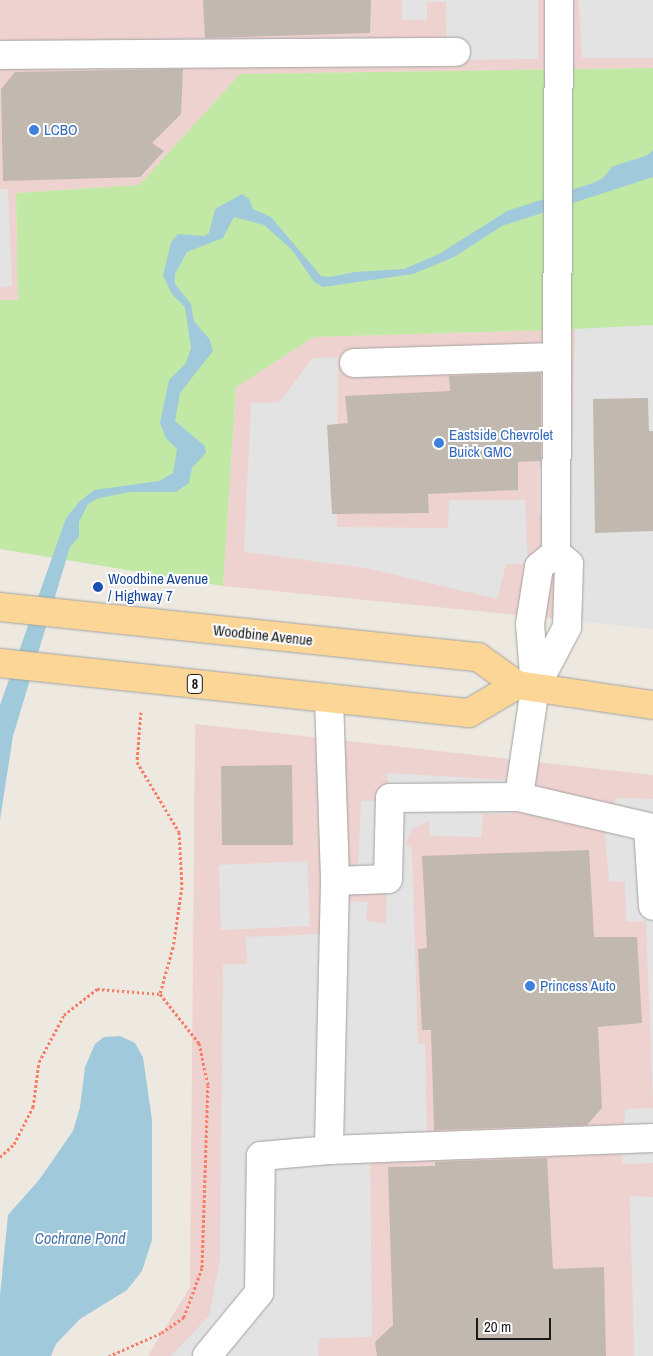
<!DOCTYPE html>
<html>
<head>
<meta charset="utf-8">
<style>
  body { margin:0 }
  #map { position:relative; width:653px; height:1356px; overflow:hidden; background:#ede9e0; font-family:"Archivo Narrow",sans-serif }
  div>[style] { position:absolute }
  [style*='--x'] { left:calc(var(--x)*1px); top:calc(var(--y)*1px); width:calc(var(--w)*1px); rotate:calc(var(--a)*1deg) }
  .commercial>* { inset:0; background:#eed2cf }
  .grass>* { inset:0; background:#c2e8a5 }
  .parking>* { inset:0; background:#e3e3e3 }
  .water>* { inset:0; background:#a0cadb }
  .building>* { inset:0; background:#c1b8b0 }
  .path>* { height:3px; margin-top:-1.5px; transform-origin:0; background:repeating-linear-gradient(90deg,#f97d65 0 2.5px,transparent 0 5px) }
  .roads { filter:drop-shadow(0 0 1px #a2a2a2) drop-shadow(0 0 1px #a2a2a2) }
  .minor>* { height:28px; margin:-14px; padding:0 14px; transform-origin:14px; border-radius:14px; background:#fff }
  .major>* { height:28px; margin:-14px; padding:0 14px; transform-origin:14px; border-radius:14px; background:#fbd697 }
  .dots>* { width:14px; height:14px; translate:-50% -50%; box-sizing:border-box; border:2px solid #fff; border-radius:50% }
  span { translate:-50% -50%; white-space:nowrap; text-align:center; line-height:1.15; -webkit-text-stroke:4px #fff; paint-order:stroke }
  .shield-label span { padding:1px 4px; background:#fff; border:1px solid; border-radius:4px; -webkit-text-stroke-width:0 }
  .shield-label { font-size:14px; color:#1b1b1b; font-weight:700 }
  .shop-label { font-size:15px; color:#366cbe }
  .left { translate:0 -50%; text-align:left }
  .transit-label { font-size:15px; color:#164399 }
  .street-label { font-size:15px; color:#1b1b1b }
  .water-label { font-size:16px; color:#4973a9; font-style:italic }
  .scale { position:absolute; left:476px; top:1318px; width:75px; height:22px; box-sizing:border-box; border:2px solid #1b1b1b; border-top:0; padding-left:6px; font-size:15px; line-height:18px; white-space:nowrap; color:#1b1b1b; -webkit-text-stroke:4px #fff; paint-order:stroke }
</style>
</head>
<body>
<div id="map">
  <div class="commercial">
    <i style="clip-path:polygon(0 0,653px 0,653px 68px,240px 74px,139px 185px,16px 193px,18px 300px,0 300px)"></i>
    <i style="clip-path:polygon(653px 327px,568px 620px,223px 586px,236px 387px,314px 337px)"></i>
    <i style="clip-path:polygon(195px 724px,653px 775px,653px 1356px,148px 1356px,190px 1287px)"></i>
  </div>
  <div class="grass">
    <i style="clip-path:polygon(653px 68px,653px 327px,314px 337px,236px 387px,223px 586px,0 549px,0 300px,18px 300px,16px 193px,139px 185px,240px 74px)"></i>
  </div>
  <div class="parking">
    <i style="clip-path:polygon(402px 0,538px 0,538px 59px,447px 60px,446px 2px,427px 2px,427px 20px,402px 20px)"></i>
    <i style="clip-path:polygon(579px 0,653px 0,653px 58px,582px 58px)"></i>
    <i style="clip-path:polygon(0 189px,8px 189px,12px 286px,0 287px)"></i>
    <i style="clip-path:polygon(653px 325px,653px 629px,568px 620px,575px 329px)"></i>
    <i style="clip-path:polygon(338px 357px,337px 527px,448px 528px,449px 500px,525px 500px,528px 564px,506px 564px,497px 599px,366px 568px,244px 552px,251px 403px,280px 402px,312px 358px)"></i>
    <i style="clip-path:polygon(539px 466px,555px 466px,555px 514px,539px 514px)"></i>
    <i style="clip-path:polygon(387px 773px,508px 780px,511px 814px,483px 814px,481px 837px,430px 836px,429px 821px,413px 828px,405px 844px,412px 848px,418px 1044px,425px 1044px,427px 1136px,370px 1140px,372px 1337px,319px 1338px,318px 1356px,171px 1356px,209px 1316px,220px 1259px,223px 964px,247px 964px,246px 937px,321px 934px,321px 900px,368px 902px,366px 921px,386px 924px,387px 871px,358px 867px,361px 801px,389px 800px)"></i>
    <i style="clip-path:polygon(616px 798px,653px 799px,653px 1163px,622px 1164px,625px 1109px,653px 1108px,646px 921px,626px 922px,625px 882px,609px 881px,605px 836px)"></i>
    <i style="clip-path:polygon(307px 861px,310px 926px,221px 930px,219px 865px)"></i>
    <i style="clip-path:polygon(630px 1196px,653px 1197px,653px 1356px,634px 1356px)"></i>
  </div>
  <div class="water">
    <i style="clip-path:polygon(653px 150px,653px 177px,502px 226px,454px 257px,413px 274px,323px 287px,314px 282px,292px 250px,264px 225px,234px 217px,223px 238px,187px 252px,175px 274px,175px 284px,191px 304px,194px 321px,210px 340px,213px 351px,180px 393px,175px 421px,205px 446px,206px 453px,192px 468px,189px 483px,176px 492px,130px 492px,99px 498px,88px 504px,79px 522px,79px 537px,70px 547px,13px 736px,0 820px,0 705px,66px 518px,79px 502px,94px 490px,159px 481px,173px 473px,177px 449px,166px 438px,160px 423px,169px 380px,186px 363px,191px 348px,185px 307px,172px 294px,163px 276px,171px 242px,178px 234px,204px 236px,209px 233px,215px 209px,242px 194px,249px 199px,253px 209px,271px 217px,321px 276px,330px 277px,355px 272px,404px 269px,439px 254px,507px 211px,593px 183px,603px 178px,613px 166px,646px 156px)"></i>
    <i style="clip-path:polygon(120px 1036px,135px 1043px,143px 1057px,152px 1120px,152px 1240px,142px 1271px,127px 1290px,80px 1319px,56px 1344px,51px 1356px,0 1356px,0 1296px,8px 1215px,39px 1180px,73px 1131px,80px 1107px,85px 1067px,95px 1044px,104px 1037px)"></i>
  </div>
  <div class="building">
    <i style="clip-path:polygon(203px 0,371px 0,370px 33px,205px 38px)"></i>
    <i style="clip-path:polygon(183px 69px,181px 114px,152px 143px,164px 151px,140px 177px,3px 181px,1px 89px,15px 72px)"></i>
    <i style="clip-path:polygon(541px 373px,541px 461px,518px 462px,518px 490px,428px 494px,429px 513px,332px 514px,327px 425px,348px 423px,345px 396px,450px 391px,449px 376px)"></i>
    <i style="clip-path:polygon(648px 398px,649px 431px,653px 431px,653px 531px,595px 533px,593px 399px)"></i>
    <i style="clip-path:polygon(292px 765px,293px 845px,222px 845px,221px 766px)"></i>
    <i style="clip-path:polygon(589px 850px,594px 937px,637px 937px,642px 1023px,598px 1027px,602px 1108px,587px 1125px,434px 1130px,431px 1030px,422px 1030px,418px 949px,427px 948px,422px 856px)"></i>
    <i style="clip-path:polygon(547px 1158px,553px 1269px,604px 1267px,606px 1356px,377px 1356px,375px 1342px,393px 1325px,388px 1167px,435px 1166px,435px 1162px)"></i>
  </div>
  <div class="path">
    <i style="--x:141;--y:712;--w:50;--a:94.6"></i>
    <i style="--x:137;--y:762;--w:82;--a:59"></i>
    <i style="--x:179;--y:832;--w:55;--a:86.9"></i>
    <i style="--x:182;--y:887;--w:61;--a:98.5"></i>
    <i style="--x:173;--y:947;--w:49;--a:105.5"></i>
    <i style="--x:0;--y:1157;--w:19;--a:-43"></i>
    <i style="--x:14;--y:1144;--w:42;--a:-62.8"></i>
    <i style="--x:33;--y:1107;--w:45;--a:-82.4"></i>
    <i style="--x:39;--y:1062;--w:53;--a:-62"></i>
    <i style="--x:64;--y:1015;--w:42;--a:-38.2"></i>
    <i style="--x:97;--y:989;--w:63;--a:4.5"></i>
    <i style="--x:160;--y:994;--w:63;--a:51.5"></i>
    <i style="--x:199;--y:1043;--w:43;--a:77.9"></i>
    <i style="--x:208;--y:1085;--w:183;--a:91.9"></i>
    <i style="--x:202;--y:1268;--w:52;--a:110.2"></i>
    <i style="--x:184;--y:1317;--w:28;--a:145"></i>
    <i style="--x:161;--y:1333;--w:57;--a:156.1"></i>
  </div>
  <div class="roads">
    <div class="minor">
      <i style="--x:0;--y:55;--w:456;--a:-0.4"></i>
      <i style="--x:354;--y:363;--w:203;--a:-1.7"></i>
      <i style="--x:556;--y:553;--w:553;--a:-89.69"></i>
      <i style="--x:556;--y:553;--w:22;--a:141"></i>
      <i style="--x:539;--y:567;--w:58;--a:99"></i>
      <i style="--x:530;--y:624;--w:64;--a:85.5"></i>
      <i style="--x:535;--y:688;--w:110;--a:98.4"></i>
      <i style="--x:519;--y:797;--w:132;--a:13.1"></i>
      <i style="--x:648;--y:827;--w:79;--a:86.4"></i>
      <i style="--x:535;--y:688;--w:69;--a:-62.3"></i>
      <i style="--x:567;--y:627;--w:63;--a:-88.2"></i>
      <i style="--x:569;--y:564;--w:17;--a:-140"></i>
      <i style="--x:329;--y:698;--w:183;--a:88.1"></i>
      <i style="--x:335;--y:881;--w:269;--a:91.3"></i>
      <i style="--x:329;--y:1150;--w:324;--a:-2.1"></i>
      <i style="--x:335;--y:881;--w:53;--a:-2.2"></i>
      <i style="--x:388;--y:879;--w:81;--a:-88.6"></i>
      <i style="--x:390;--y:798;--w:129;--a:-0.4"></i>
      <i style="--x:207;--y:1356;--w:82;--a:-50.5"></i>
      <i style="--x:259;--y:1293;--w:137;--a:-89.2"></i>
      <i style="--x:261;--y:1156;--w:68;--a:-5"></i>
    </div>
    <div class="major">
      <i style="--x:0;--y:607;--w:481;--a:6"></i>
      <i style="--x:478;--y:657;--w:48;--a:35.7"></i>
      <i style="--x:517;--y:685;--w:137;--a:8.4"></i>
      <i style="--x:0;--y:663;--w:472;--a:6.1"></i>
      <i style="--x:469;--y:713;--w:56;--a:-30.3"></i>
    </div>
  </div>
  <div class="dots">
    <i style="left:34px;top:130px;background:#3f7fe0"></i>
    <i style="left:439px;top:443px;background:#3f7fe0"></i>
    <i style="left:98px;top:587px;background:#1a4fb4"></i>
    <i style="left:530px;top:986px;background:#3f7fe0"></i>
  </div>
  <div class="shield-label">
    <span style="left:195px;top:684px">8</span>
  </div>
  <div class="shop-label">
    <span class="left" style="left:44px;top:130px">LCBO</span>
    <span class="left" style="left:449px;top:443px">Eastside Chevrolet<br>Buick GMC</span>
    <span class="left" style="left:540px;top:986px">Princess Auto</span>
  </div>
  <div class="transit-label">
    <span class="left" style="left:108px;top:587px">Woodbine Avenue<br>/ Highway 7</span>
  </div>
  <div class="street-label">
    <span style="left:263px;top:635px;rotate:6deg">Woodbine Avenue</span>
  </div>
  <div class="water-label">
    <span style="left:80px;top:1238px">Cochrane Pond</span>
  </div>
  <div class="scale">20 m</div>
</div>
</body>
</html>
